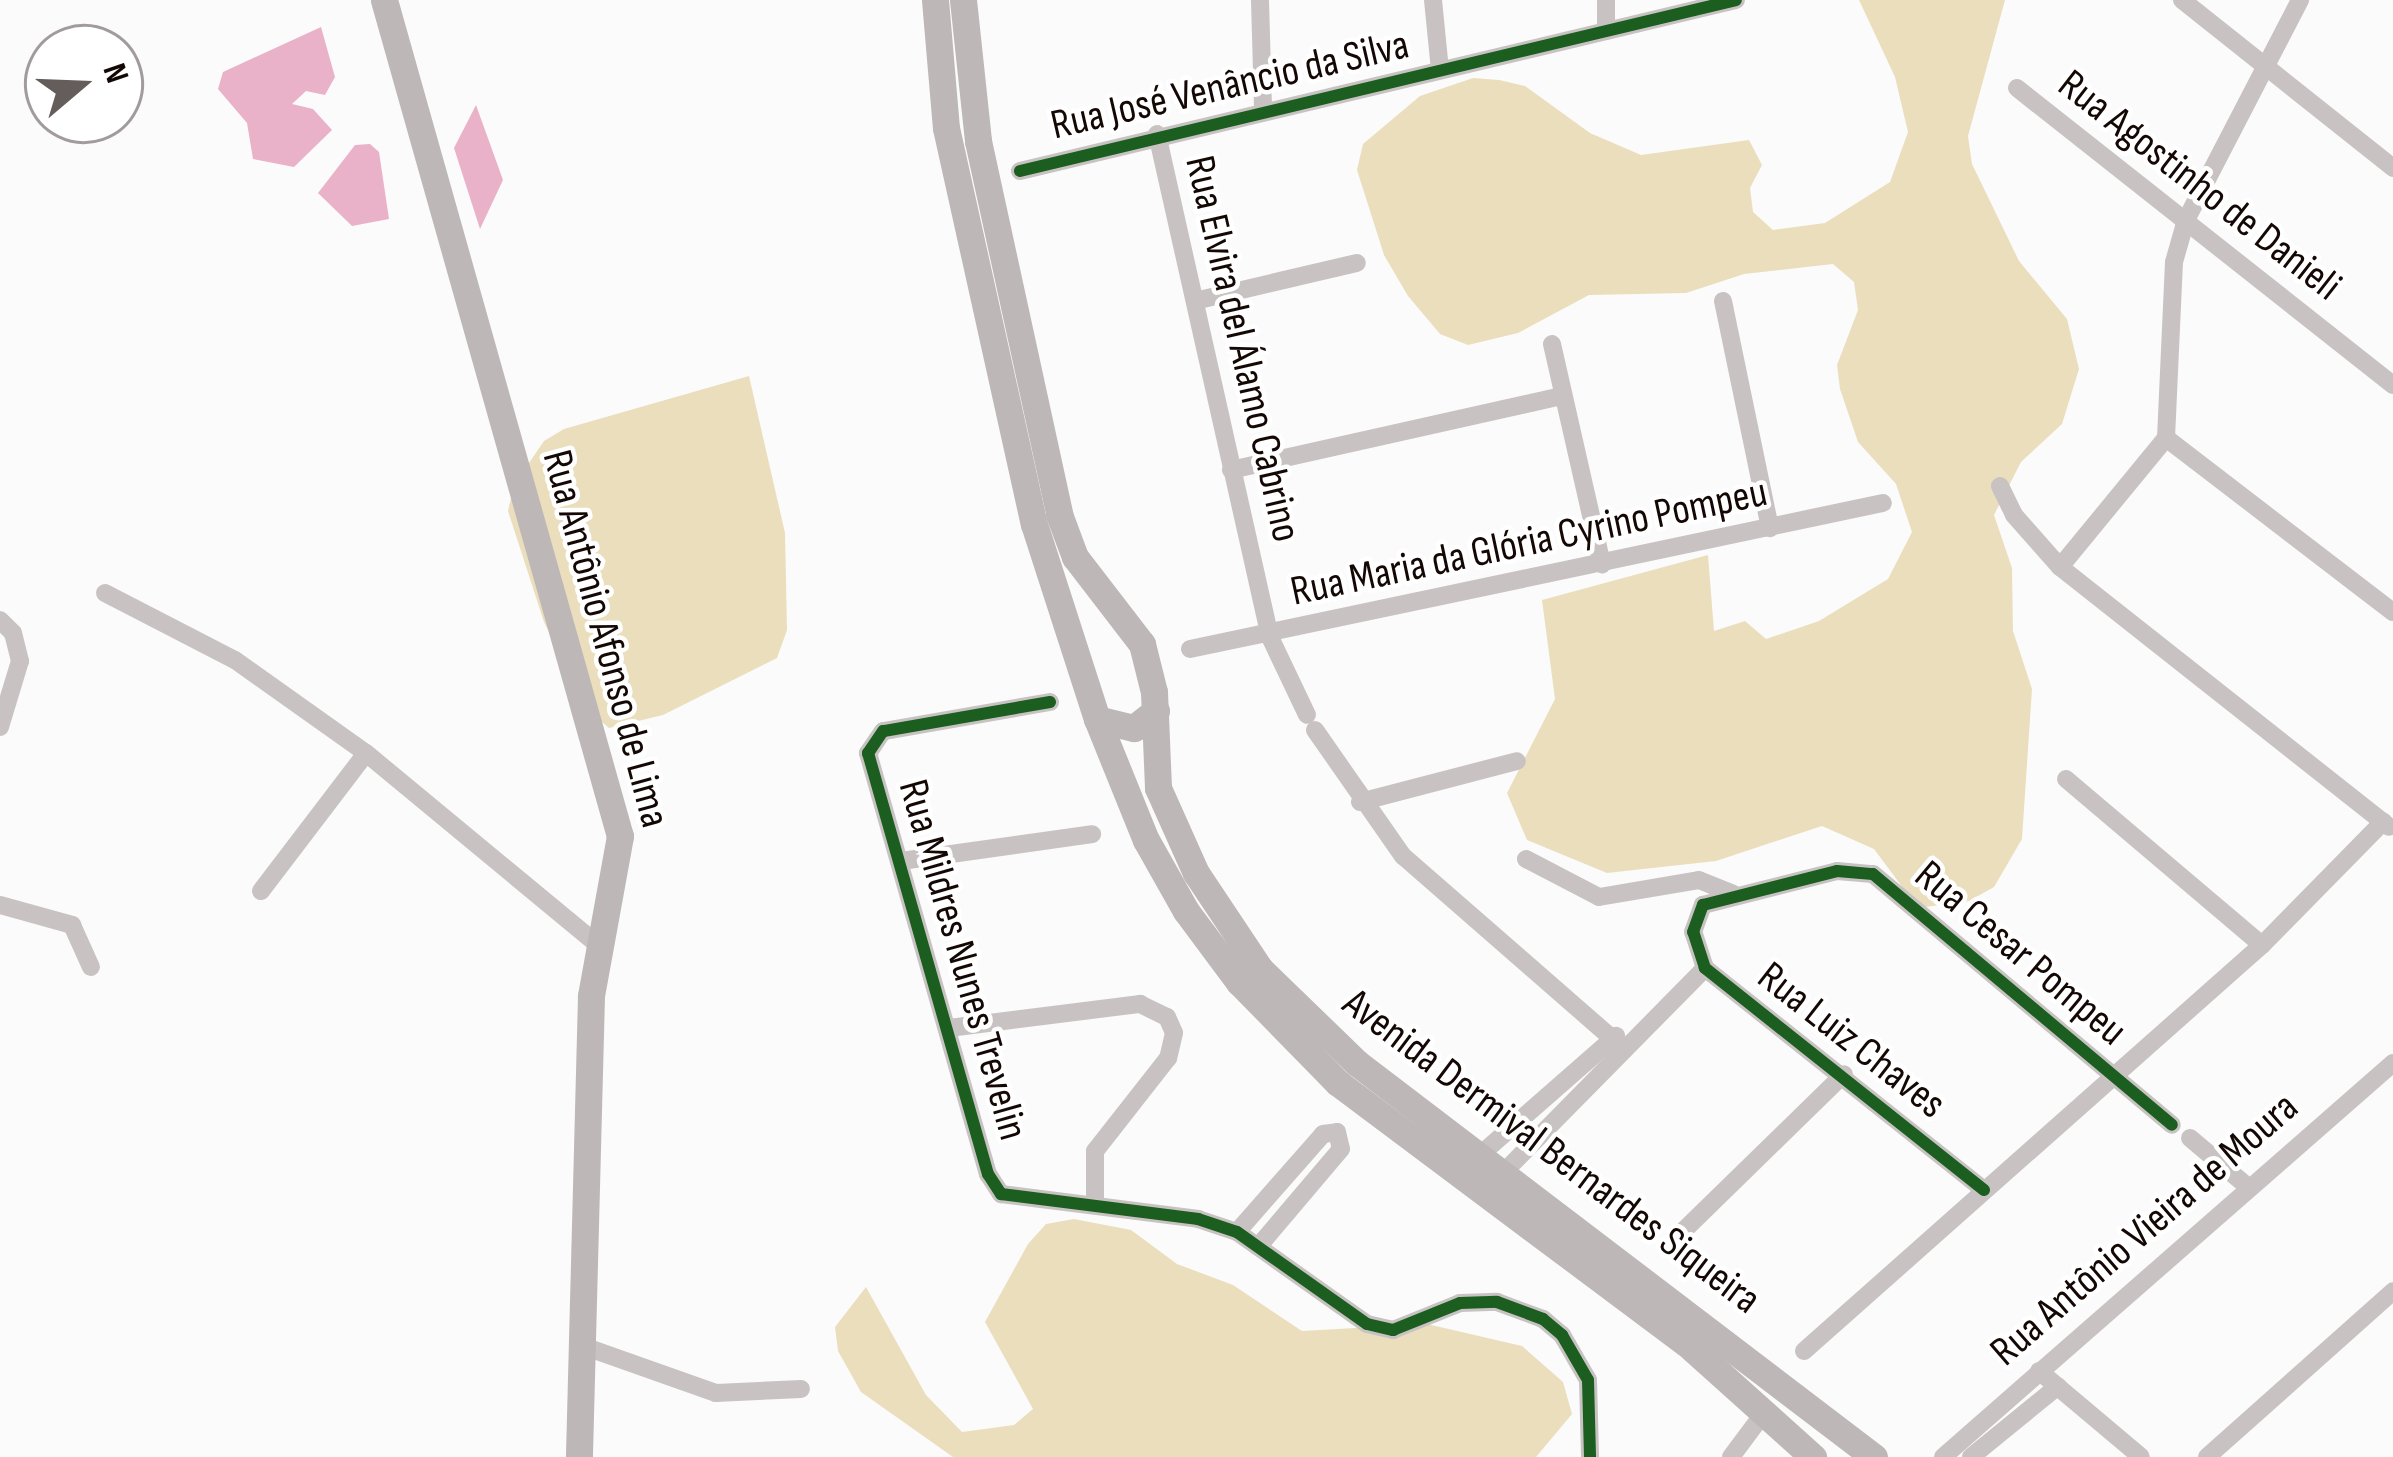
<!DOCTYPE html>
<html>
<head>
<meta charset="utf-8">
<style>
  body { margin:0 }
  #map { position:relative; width:2393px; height:1457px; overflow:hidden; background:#fbfbfb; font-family:"Sofia Sans Condensed",sans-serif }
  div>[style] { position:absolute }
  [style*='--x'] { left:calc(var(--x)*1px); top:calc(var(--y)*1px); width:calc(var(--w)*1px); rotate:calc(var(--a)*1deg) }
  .green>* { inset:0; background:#eadebc }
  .water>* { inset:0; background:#eab2c8 }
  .minor>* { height:18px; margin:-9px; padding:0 9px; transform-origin:9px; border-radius:9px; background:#c8c3c2 }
  .secondary>* { height:27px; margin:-13.5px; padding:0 13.5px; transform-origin:13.5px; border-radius:13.5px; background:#beb7b7 }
  .cycleway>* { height:12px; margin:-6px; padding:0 6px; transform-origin:6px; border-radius:6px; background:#1b5e20 }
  span { translate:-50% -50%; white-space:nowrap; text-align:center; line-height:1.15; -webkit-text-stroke:9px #fff; paint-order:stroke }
  .street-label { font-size:42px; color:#140805 }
  .north { position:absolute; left:24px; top:24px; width:120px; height:120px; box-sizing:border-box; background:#fff; border:3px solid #a19c9b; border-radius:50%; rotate:71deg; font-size:33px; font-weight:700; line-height:48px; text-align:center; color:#140805 }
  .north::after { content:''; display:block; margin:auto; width:42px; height:54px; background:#655d5b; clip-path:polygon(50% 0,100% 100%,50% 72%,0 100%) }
</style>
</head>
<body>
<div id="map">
  <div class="green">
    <i style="clip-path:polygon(1859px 0,2005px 0,1968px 136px,1972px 164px,2019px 261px,2067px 319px,2079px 369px,2062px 424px,2021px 462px,1994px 515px,2012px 568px,2013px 631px,2032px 689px,2022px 839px,1994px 887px,1969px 901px,1918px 908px,1874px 849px,1822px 826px,1716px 861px,1607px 873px,1527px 840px,1507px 793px,1555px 699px,1542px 600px,1708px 555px,1714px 631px,1745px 621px,1766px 639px,1819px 621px,1888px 579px,1912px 532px,1896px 484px,1858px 442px,1840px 389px,1837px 365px,1858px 310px,1854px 282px,1833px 264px,1744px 274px,1686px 293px,1589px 295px,1518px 333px,1468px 345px,1440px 334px,1408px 296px,1384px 255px,1357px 170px,1363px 144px,1420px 96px,1473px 78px,1499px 80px,1525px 86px,1590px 133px,1641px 155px,1749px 140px,1762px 165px,1750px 188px,1753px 212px,1773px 230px,1825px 223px,1890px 182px,1908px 132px,1895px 77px)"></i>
    <i style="clip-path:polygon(749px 376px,785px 533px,787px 630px,777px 658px,663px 715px,609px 728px,588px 710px,544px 622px,508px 511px,514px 485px,544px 441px,564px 429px)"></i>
    <i style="clip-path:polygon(1074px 1219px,1131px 1230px,1177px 1264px,1233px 1285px,1302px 1331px,1427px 1324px,1522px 1346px,1563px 1382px,1572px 1414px,1536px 1457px,953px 1457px,861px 1392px,838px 1351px,835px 1327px,866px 1287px,926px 1395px,962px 1432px,1014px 1425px,1033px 1409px,985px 1322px,1028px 1244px,1046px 1224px)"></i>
  </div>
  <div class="water">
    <i style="clip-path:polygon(321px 27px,335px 77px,325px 95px,306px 91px,292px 104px,313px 109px,332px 130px,294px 167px,253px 159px,247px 123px,218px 89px,223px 72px)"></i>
    <i style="clip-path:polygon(476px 105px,503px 180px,480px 229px,454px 148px)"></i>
    <i style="clip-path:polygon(370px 144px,379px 152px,389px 219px,352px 226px,318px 193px,355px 145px)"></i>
  </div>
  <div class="minor">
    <i style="--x:1260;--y:0;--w:108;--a:88.4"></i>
    <i style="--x:1433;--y:0;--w:70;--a:84.3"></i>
    <i style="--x:1606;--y:0;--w:31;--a:90"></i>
    <i style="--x:2182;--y:0;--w:270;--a:38.5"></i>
    <i style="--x:2017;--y:88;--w:479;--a:38.3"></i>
    <i style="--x:1157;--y:134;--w:516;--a:77.34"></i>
    <i style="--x:1270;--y:637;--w:86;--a:64.6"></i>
    <i style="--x:1020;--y:171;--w:736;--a:-13.43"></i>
    <i style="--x:1199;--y:300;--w:162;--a:-13.2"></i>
    <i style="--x:1723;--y:301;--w:232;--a:78.3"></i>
    <i style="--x:1552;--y:344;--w:226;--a:77.2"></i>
    <i style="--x:2166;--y:438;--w:286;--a:37.5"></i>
    <i style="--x:1231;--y:470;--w:340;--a:-12.6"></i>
    <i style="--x:2000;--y:486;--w:32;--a:64"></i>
    <i style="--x:2014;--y:515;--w:69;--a:48.5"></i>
    <i style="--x:2060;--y:567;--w:419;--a:38.3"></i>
    <i style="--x:2060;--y:567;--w:167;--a:-50.6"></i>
    <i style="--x:2166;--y:438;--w:176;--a:-87.4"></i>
    <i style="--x:2174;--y:262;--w:44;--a:-74.1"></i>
    <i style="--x:2186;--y:220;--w:248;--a:-62.6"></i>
    <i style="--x:105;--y:593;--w:146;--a:27.3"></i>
    <i style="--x:235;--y:660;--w:161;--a:35.4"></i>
    <i style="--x:366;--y:753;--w:306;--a:39.6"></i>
    <i style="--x:0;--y:620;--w:18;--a:45"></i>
    <i style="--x:13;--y:633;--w:29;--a:76"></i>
    <i style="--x:20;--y:661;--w:69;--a:106.9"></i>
    <i style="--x:1190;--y:649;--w:708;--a:-11.9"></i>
    <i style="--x:1050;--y:702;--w:169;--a:170.1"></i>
    <i style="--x:883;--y:731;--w:27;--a:124"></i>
    <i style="--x:868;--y:753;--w:438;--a:74.1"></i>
    <i style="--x:988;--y:1174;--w:24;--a:57"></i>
    <i style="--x:1001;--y:1194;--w:199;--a:7.2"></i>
    <i style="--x:1198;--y:1219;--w:41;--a:18.4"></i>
    <i style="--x:1237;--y:1232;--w:159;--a:35.3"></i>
    <i style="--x:1367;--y:1324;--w:27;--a:13"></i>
    <i style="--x:1393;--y:1330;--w:72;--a:-21.9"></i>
    <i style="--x:1460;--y:1303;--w:37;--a:-2"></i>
    <i style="--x:1497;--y:1302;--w:49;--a:20.3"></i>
    <i style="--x:1543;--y:1319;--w:25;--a:40"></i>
    <i style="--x:1562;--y:1335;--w:52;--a:60"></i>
    <i style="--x:1588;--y:1380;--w:77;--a:88.5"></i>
    <i style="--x:1315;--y:730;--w:154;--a:55.1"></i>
    <i style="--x:1403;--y:856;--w:293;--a:41.1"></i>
    <i style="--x:2066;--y:779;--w:257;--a:40.3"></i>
    <i style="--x:1360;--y:802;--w:162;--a:-14.6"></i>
    <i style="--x:1526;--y:859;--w:82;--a:27.5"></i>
    <i style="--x:1599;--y:897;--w:101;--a:-9.6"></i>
    <i style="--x:1699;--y:880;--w:37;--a:22"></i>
    <i style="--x:901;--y:861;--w:193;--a:-8"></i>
    <i style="--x:261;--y:891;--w:173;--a:-52.7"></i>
    <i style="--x:0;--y:905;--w:75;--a:15.5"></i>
    <i style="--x:72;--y:925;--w:46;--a:65.7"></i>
    <i style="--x:949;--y:1028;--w:193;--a:-7.2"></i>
    <i style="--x:1140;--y:1004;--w:30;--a:26"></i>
    <i style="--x:1167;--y:1017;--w:17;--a:66"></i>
    <i style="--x:1174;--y:1033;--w:26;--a:103"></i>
    <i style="--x:1168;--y:1058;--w:118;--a:128.1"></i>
    <i style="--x:1095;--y:1151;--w:54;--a:90"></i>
    <i style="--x:2190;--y:1138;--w:75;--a:40.1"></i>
    <i style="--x:1480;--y:1155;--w:181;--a:-41.2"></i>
    <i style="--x:1504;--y:1172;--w:286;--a:-45.4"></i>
    <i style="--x:1984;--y:1190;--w:357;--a:-141.5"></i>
    <i style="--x:1705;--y:968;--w:38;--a:-108"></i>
    <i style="--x:1693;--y:932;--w:29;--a:-70"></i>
    <i style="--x:1703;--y:905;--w:138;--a:-14.2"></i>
    <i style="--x:1837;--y:871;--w:36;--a:5"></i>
    <i style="--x:1873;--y:874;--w:390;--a:40"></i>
    <i style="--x:1237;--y:1232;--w:130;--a:-48.7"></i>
    <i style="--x:1323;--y:1134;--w:14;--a:-8"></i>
    <i style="--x:1337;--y:1132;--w:17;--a:77"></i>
    <i style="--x:1341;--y:1149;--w:128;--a:130.3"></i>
    <i style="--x:1675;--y:1239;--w:236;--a:-44.3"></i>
    <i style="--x:583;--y:1346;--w:141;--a:19.5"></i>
    <i style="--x:716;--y:1393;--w:85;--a:-2.7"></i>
    <i style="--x:1804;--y:1351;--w:612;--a:-41.56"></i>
    <i style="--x:2262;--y:945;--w:173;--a:-45.5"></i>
    <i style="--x:2039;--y:1371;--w:133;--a:40.1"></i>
    <i style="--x:1731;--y:1457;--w:54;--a:-53.3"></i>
    <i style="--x:1943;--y:1457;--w:598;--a:-41.2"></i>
    <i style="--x:1971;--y:1457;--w:112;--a:-39.2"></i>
    <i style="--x:2207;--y:1457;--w:249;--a:-41.7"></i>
  </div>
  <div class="secondary">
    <i style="--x:384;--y:0;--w:869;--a:74.24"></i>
    <i style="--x:620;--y:836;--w:163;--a:100.3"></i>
    <i style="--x:591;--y:996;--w:461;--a:91.5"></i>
    <i style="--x:935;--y:0;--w:128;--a:85.1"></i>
    <i style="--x:946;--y:128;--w:406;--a:77.5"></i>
    <i style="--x:1034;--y:524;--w:205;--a:72.1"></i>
    <i style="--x:1097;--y:719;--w:131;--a:68"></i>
    <i style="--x:1146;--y:840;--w:81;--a:60.6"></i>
    <i style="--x:1186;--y:911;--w:89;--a:53.3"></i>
    <i style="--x:1239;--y:982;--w:141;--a:45.6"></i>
    <i style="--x:1338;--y:1083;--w:434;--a:36.8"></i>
    <i style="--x:1686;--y:1343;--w:171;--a:41.9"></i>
    <i style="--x:963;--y:0;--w:142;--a:83.9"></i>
    <i style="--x:978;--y:141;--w:382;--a:77.7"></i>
    <i style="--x:1059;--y:514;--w:46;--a:69.6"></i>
    <i style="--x:1075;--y:557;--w:110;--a:52.4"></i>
    <i style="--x:1142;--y:644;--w:49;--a:76"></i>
    <i style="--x:1154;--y:692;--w:96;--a:87.6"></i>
    <i style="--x:1158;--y:788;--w:93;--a:65.9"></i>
    <i style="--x:1196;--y:873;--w:115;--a:56.3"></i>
    <i style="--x:1260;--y:969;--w:135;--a:44.1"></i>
    <i style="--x:1357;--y:1063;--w:650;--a:37.31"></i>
    <i style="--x:1097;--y:719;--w:38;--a:14"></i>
    <i style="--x:1134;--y:728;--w:28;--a:-38"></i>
  </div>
  <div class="cycleway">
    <i style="--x:1020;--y:171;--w:736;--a:-13.43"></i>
    <i style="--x:1050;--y:702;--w:169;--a:170.1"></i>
    <i style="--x:883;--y:731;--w:27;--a:124"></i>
    <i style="--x:868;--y:753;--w:438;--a:74.1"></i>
    <i style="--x:988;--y:1174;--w:24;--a:57"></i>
    <i style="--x:1001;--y:1194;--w:199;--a:7.2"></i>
    <i style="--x:1198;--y:1219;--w:41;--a:18.4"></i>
    <i style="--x:1237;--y:1232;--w:159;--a:35.3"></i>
    <i style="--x:1367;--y:1324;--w:27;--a:13"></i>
    <i style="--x:1393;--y:1330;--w:72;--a:-21.9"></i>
    <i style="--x:1460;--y:1303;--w:37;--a:-2"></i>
    <i style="--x:1497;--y:1302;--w:49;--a:20.3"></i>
    <i style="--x:1543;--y:1319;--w:25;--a:40"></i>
    <i style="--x:1562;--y:1335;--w:52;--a:60"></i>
    <i style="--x:1588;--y:1380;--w:77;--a:88.5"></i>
    <i style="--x:1984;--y:1190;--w:357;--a:-141.5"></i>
    <i style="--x:1705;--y:968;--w:38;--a:-108"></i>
    <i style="--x:1693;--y:932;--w:29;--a:-70"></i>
    <i style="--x:1703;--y:905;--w:138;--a:-14.2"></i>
    <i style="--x:1837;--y:871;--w:36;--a:5"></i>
    <i style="--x:1873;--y:874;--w:390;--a:40"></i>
  </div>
  <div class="street-label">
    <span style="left:1230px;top:86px;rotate:-13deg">Rua José Venâncio da Silva</span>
    <span style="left:2199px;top:186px;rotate:38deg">Rua Agostinho de Danieli</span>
    <span style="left:1242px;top:349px;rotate:77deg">Rua Elvira del Álamo Cabrino</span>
    <span style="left:1529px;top:543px;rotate:-12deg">Rua Maria da Glória Cyrino Pompeu</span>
    <span style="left:605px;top:639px;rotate:75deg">Rua Antônio Afonso de Lima</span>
    <span style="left:2020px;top:954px;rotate:40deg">Rua Cesar Pompeu</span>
    <span style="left:962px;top:960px;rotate:74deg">Rua Mildres Nunes Trevelin</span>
    <span style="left:1851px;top:1041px;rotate:38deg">Rua Luiz Chaves</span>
    <span style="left:1551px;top:1152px;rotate:37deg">Avenida Dermival Bernardes Siqueira</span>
    <span style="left:2145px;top:1230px;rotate:-41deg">Rua Antônio Vieira de Moura</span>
  </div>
  <div class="north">N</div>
</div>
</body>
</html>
